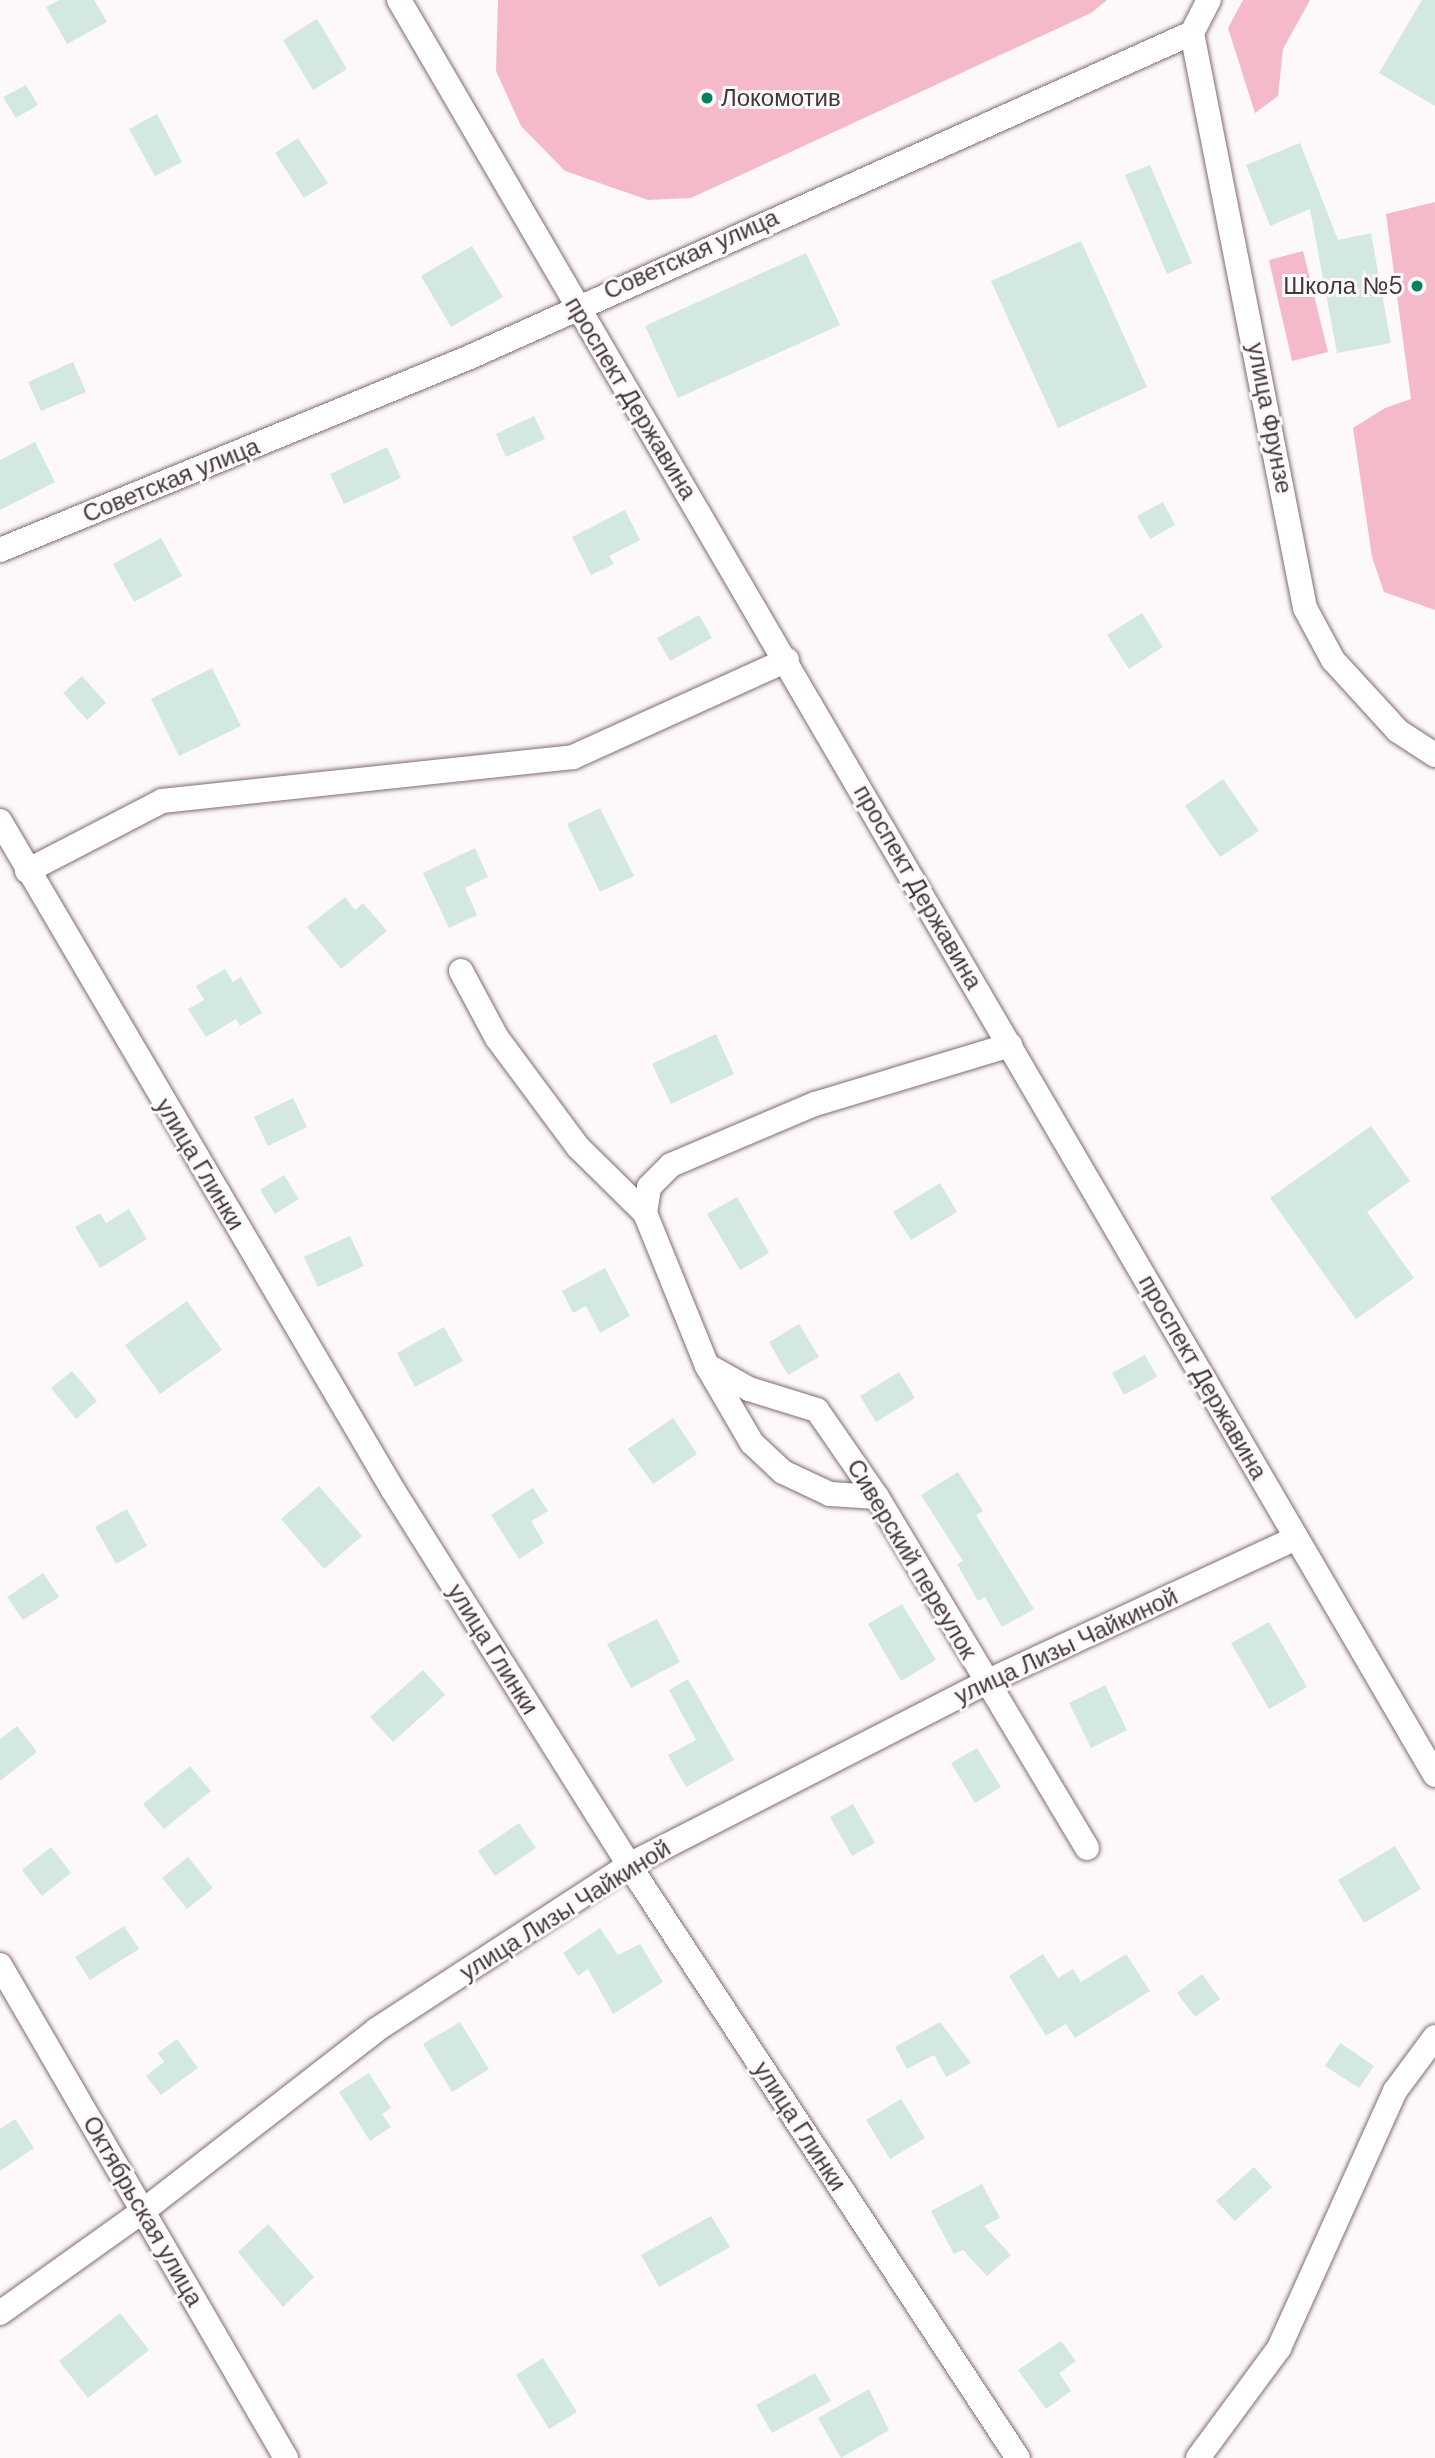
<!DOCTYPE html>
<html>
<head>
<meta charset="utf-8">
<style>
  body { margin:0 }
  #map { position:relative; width:1435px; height:2458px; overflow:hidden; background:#fdf8f9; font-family:"DM Sans",sans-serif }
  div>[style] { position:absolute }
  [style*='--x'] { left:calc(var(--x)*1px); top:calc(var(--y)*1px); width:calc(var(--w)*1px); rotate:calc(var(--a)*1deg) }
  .green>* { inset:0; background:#f5bac9 }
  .building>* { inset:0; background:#d3e9df }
  .roads { filter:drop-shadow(0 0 2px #806c70) drop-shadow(0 0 2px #806c70) }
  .minor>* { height:24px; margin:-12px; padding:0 12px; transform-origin:12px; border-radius:12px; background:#fff }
  .dots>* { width:19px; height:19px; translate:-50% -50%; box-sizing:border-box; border:4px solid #fdf8f9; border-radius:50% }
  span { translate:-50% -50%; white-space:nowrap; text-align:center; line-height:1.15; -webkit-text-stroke:6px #fdf8f9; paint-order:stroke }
  .poi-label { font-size:24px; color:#43393b }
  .left { translate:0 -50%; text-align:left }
  .right { translate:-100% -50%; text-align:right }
  .street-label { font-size:24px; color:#43393b }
</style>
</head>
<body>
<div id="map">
  <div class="green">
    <i style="clip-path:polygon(498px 0,1107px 0,1091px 13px,691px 198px,648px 200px,565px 171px,521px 126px,496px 71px)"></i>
    <i style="clip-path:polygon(1243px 0,1310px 0,1283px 49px,1278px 96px,1255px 113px,1228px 28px)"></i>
    <i style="clip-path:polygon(1435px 202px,1435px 610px,1384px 592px,1372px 557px,1353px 428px,1385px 408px,1411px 399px,1386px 214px)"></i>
    <i style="clip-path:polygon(1303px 251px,1328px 352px,1292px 361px,1269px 260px)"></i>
  </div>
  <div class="building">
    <i style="clip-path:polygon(59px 0,94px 0,107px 22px,67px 44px,46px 7px)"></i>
    <i style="clip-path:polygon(1422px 0,1435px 0,1435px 106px,1379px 73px)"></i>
    <i style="clip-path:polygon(317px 19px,347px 69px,313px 90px,283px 40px)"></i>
    <i style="clip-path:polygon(26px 85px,38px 105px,16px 118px,3px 97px)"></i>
    <i style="clip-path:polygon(157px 114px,182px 162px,155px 176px,129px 129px)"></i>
    <i style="clip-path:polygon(298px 138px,328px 183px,304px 198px,275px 153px)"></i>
    <i style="clip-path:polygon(1300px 143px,1338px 240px,1371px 233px,1391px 343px,1337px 353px,1310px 209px,1270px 226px,1246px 165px)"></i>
    <i style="clip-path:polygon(1150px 165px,1192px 263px,1167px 274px,1125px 175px)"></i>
    <i style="clip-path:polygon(1081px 241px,1147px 387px,1058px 428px,991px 281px)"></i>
    <i style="clip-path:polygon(472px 246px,503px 297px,451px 327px,421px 276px)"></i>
    <i style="clip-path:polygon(806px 253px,840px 325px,678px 398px,645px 326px)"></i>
    <i style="clip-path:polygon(73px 362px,86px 392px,41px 411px,28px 382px)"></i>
    <i style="clip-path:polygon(534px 416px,545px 439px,506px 457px,496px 434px)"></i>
    <i style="clip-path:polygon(35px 442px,55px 482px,0 510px,0 460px)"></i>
    <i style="clip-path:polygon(387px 447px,401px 478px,344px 504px,330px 474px)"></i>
    <i style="clip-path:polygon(1163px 502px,1175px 525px,1150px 539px,1137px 516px)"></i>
    <i style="clip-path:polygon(625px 510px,640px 540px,609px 556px,614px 564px,591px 575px,572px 537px)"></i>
    <i style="clip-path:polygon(161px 538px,182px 576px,134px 602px,113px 564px)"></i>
    <i style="clip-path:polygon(1142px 613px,1163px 647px,1129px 669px,1107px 635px)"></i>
    <i style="clip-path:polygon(699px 615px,712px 638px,670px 661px,657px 638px)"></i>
    <i style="clip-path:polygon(212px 668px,241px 726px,179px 756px,151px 699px)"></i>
    <i style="clip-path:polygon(82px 676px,106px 703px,87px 720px,63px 693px)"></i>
    <i style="clip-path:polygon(1223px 779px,1259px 831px,1220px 857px,1185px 806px)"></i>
    <i style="clip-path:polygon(600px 808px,634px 876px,600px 892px,567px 824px)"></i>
    <i style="clip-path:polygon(475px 848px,488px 877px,465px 888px,477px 915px,449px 928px,423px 873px)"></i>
    <i style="clip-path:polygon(345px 897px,355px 910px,363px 903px,387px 931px,341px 969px,307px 927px)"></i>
    <i style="clip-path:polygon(225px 969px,233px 982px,241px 977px,262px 1013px,240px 1026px,236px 1019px,206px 1037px,188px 1009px,204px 1000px,196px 986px)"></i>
    <i style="clip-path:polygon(716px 1034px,734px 1074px,671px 1104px,652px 1064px)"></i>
    <i style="clip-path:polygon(293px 1098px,307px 1127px,268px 1146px,254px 1117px)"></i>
    <i style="clip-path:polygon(1371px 1126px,1410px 1181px,1367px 1212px,1414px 1278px,1356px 1319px,1270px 1198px)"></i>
    <i style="clip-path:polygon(284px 1175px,299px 1199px,275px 1214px,260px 1190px)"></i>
    <i style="clip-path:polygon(940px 1183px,957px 1212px,911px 1240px,893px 1212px)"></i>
    <i style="clip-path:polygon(737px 1197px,769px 1253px,740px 1270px,707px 1214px)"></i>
    <i style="clip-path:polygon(129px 1209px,147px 1239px,100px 1268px,75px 1227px,100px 1213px,106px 1223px)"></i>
    <i style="clip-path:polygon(350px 1236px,364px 1266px,318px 1287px,304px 1257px)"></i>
    <i style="clip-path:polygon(605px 1268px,630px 1316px,600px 1333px,586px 1306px,573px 1313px,562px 1291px)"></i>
    <i style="clip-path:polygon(187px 1301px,222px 1350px,160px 1394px,125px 1345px)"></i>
    <i style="clip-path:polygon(799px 1324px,819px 1357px,788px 1375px,769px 1342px)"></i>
    <i style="clip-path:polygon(444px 1327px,463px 1361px,415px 1387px,397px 1353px)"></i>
    <i style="clip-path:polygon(1145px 1355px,1157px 1377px,1124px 1395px,1112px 1373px)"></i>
    <i style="clip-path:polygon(72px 1371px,97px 1401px,76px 1419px,51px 1388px)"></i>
    <i style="clip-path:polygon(899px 1372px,915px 1398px,876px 1422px,860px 1396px)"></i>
    <i style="clip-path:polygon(673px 1418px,697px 1454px,653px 1484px,628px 1449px)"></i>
    <i style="clip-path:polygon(958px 1472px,983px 1511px,976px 1515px,1034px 1609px,1002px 1627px,985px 1597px,978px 1601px,957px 1564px,963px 1561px,921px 1495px)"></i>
    <i style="clip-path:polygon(319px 1486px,362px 1536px,324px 1569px,281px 1519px)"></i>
    <i style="clip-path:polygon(533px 1488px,548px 1511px,531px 1521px,544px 1543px,519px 1559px,491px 1515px)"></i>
    <i style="clip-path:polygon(127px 1509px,147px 1546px,116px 1564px,95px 1527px)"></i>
    <i style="clip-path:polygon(43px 1573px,59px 1597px,23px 1620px,7px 1597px)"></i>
    <i style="clip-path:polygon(902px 1604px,936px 1660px,901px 1681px,868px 1624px)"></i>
    <i style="clip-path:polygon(657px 1619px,680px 1662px,631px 1688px,607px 1644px)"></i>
    <i style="clip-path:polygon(1269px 1622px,1307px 1687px,1269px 1709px,1231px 1643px)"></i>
    <i style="clip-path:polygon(423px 1670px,445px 1695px,393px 1742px,370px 1717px)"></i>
    <i style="clip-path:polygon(688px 1679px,734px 1760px,686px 1787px,668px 1755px,696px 1740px,669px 1690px)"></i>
    <i style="clip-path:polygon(1105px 1685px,1127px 1730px,1091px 1748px,1069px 1703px)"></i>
    <i style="clip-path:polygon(17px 1726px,37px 1752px,0 1781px,0 1739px)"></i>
    <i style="clip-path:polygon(977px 1748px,1001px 1787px,975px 1803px,951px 1763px)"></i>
    <i style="clip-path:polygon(190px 1766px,211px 1791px,164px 1829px,143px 1804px)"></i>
    <i style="clip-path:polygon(853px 1804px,875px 1843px,852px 1856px,830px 1817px)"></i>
    <i style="clip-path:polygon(519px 1823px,536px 1848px,495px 1876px,478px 1851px)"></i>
    <i style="clip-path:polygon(1395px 1846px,1421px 1889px,1364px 1923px,1338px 1880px)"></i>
    <i style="clip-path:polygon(51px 1847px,71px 1873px,42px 1896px,22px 1870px)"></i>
    <i style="clip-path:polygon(188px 1857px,213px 1888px,187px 1909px,162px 1878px)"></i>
    <i style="clip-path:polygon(124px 1926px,139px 1949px,90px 1980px,75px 1957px)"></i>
    <i style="clip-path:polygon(600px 1928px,618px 1955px,640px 1944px,663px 1982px,613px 2014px,588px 1969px,578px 1976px,563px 1953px)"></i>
    <i style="clip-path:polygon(1043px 1954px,1058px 1978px,1073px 1969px,1081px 1982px,1126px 1954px,1150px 1991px,1075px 2038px,1066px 2024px,1046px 2036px,1009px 1976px)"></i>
    <i style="clip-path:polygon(1202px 1974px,1220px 1999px,1195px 2017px,1177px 1993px)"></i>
    <i style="clip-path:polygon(460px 2022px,489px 2069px,452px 2092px,423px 2044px)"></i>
    <i style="clip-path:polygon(940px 2022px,971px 2063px,946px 2077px,934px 2055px,907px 2069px,895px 2047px)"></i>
    <i style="clip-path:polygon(177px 2039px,198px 2068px,161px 2095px,146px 2076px,164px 2062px,158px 2053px)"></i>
    <i style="clip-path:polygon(1340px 2043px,1374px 2066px,1359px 2088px,1325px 2066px)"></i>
    <i style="clip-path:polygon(369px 2073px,391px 2108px,382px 2114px,391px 2127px,370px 2141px,339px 2092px)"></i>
    <i style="clip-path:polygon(901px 2099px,925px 2138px,890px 2159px,866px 2120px)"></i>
    <i style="clip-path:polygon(15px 2119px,34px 2148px,0 2171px,0 2129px)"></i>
    <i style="clip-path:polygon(1254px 2167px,1272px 2187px,1235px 2221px,1216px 2201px)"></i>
    <i style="clip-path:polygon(982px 2184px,1000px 2218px,984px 2226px,1011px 2255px,987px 2276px,963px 2250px,954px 2254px,931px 2211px)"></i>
    <i style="clip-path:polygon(711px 2216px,730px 2247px,659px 2287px,641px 2255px)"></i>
    <i style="clip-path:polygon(268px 2224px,314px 2277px,283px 2307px,238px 2252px)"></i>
    <i style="clip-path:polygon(120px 2313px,149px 2350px,88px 2398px,59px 2361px)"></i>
    <i style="clip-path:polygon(1061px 2341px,1076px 2361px,1059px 2373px,1071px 2391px,1046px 2409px,1018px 2370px)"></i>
    <i style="clip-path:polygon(543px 2358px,577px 2412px,549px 2429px,516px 2375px)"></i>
    <i style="clip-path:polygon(815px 2373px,831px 2401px,772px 2433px,756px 2405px)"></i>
    <i style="clip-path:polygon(869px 2389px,889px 2430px,841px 2458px,818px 2418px)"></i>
  </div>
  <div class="roads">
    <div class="minor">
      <i style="--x:399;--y:0;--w:2055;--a:59.73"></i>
      <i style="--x:1192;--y:33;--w:586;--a:78.88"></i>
      <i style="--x:1305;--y:608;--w:59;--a:61.7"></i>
      <i style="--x:1333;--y:660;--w:96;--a:47.5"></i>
      <i style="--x:1398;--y:731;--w:44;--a:33"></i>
      <i style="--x:0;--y:550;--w:508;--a:-22.32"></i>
      <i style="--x:470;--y:357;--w:791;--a:-24.17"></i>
      <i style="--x:1192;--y:33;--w:37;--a:-63"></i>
      <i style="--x:0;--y:821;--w:776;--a:59.57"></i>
      <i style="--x:393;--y:1490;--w:443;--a:57.8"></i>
      <i style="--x:629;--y:1865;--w:709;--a:56.74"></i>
      <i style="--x:27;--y:871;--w:152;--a:-27.4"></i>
      <i style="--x:162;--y:801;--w:413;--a:-6.1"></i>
      <i style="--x:573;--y:757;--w:235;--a:-24.4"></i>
      <i style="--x:461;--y:971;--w:76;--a:61.8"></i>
      <i style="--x:497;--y:1038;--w:136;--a:53.4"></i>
      <i style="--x:578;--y:1147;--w:94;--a:44.6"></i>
      <i style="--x:645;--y:1213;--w:165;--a:67.9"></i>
      <i style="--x:707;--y:1366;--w:89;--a:59.7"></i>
      <i style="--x:752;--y:1443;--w:42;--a:43.1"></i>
      <i style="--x:783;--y:1472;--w:52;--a:25.1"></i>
      <i style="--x:830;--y:1494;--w:47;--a:3.7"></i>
      <i style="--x:645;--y:1213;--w:26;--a:-81"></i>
      <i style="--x:649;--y:1187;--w:31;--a:-45"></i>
      <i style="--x:671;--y:1165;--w:156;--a:-23"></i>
      <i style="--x:815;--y:1104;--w:204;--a:-16.8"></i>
      <i style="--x:708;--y:1366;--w:47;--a:29.3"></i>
      <i style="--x:749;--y:1389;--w:71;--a:17.2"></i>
      <i style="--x:817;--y:1410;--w:106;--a:55.4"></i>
      <i style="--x:877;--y:1497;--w:409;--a:59.1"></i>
      <i style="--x:0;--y:1965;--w:570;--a:59.88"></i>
      <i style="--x:0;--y:2313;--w:176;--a:-35.5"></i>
      <i style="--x:143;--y:2211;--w:295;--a:-37.8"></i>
      <i style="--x:376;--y:2030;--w:302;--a:-33.1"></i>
      <i style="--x:629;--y:1865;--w:401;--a:-27.1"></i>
      <i style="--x:986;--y:1682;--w:342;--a:-24.9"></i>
      <i style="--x:1198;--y:2458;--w:137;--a:-53.6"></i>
      <i style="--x:1279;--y:2348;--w:282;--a:-65.7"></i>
      <i style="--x:1395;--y:2091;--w:67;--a:-53.5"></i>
    </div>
  </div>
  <div class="dots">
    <i style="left:707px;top:98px;background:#028161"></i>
    <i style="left:1417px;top:286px;background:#028161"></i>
  </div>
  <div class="poi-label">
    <span class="left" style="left:721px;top:98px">Локомотив</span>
    <span class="right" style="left:1403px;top:286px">Школа №5</span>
  </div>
  <div class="street-label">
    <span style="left:691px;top:254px;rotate:-24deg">Советская улица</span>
    <span style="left:631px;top:398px;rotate:59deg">проспект Державина</span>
    <span style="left:1270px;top:418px;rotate:79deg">улица Фрунзе</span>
    <span style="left:171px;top:480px;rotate:-22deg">Советская улица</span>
    <span style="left:918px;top:887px;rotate:60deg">проспект Державина</span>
    <span style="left:200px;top:1164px;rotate:59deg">улица Глинки</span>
    <span style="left:1203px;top:1377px;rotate:60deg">проспект Державина</span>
    <span style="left:912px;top:1559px;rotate:59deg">Сиверский переулок</span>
    <span style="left:1066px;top:1646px;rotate:-25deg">улица Лизы Чайкиной</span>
    <span style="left:493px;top:1649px;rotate:58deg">улица Глинки</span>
    <span style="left:565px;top:1910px;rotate:-32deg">улица Лизы Чайкиной</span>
    <span style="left:800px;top:2126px;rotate:57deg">улица Глинки</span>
    <span style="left:143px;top:2211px;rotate:60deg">Октябрьская улица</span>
  </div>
</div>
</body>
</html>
